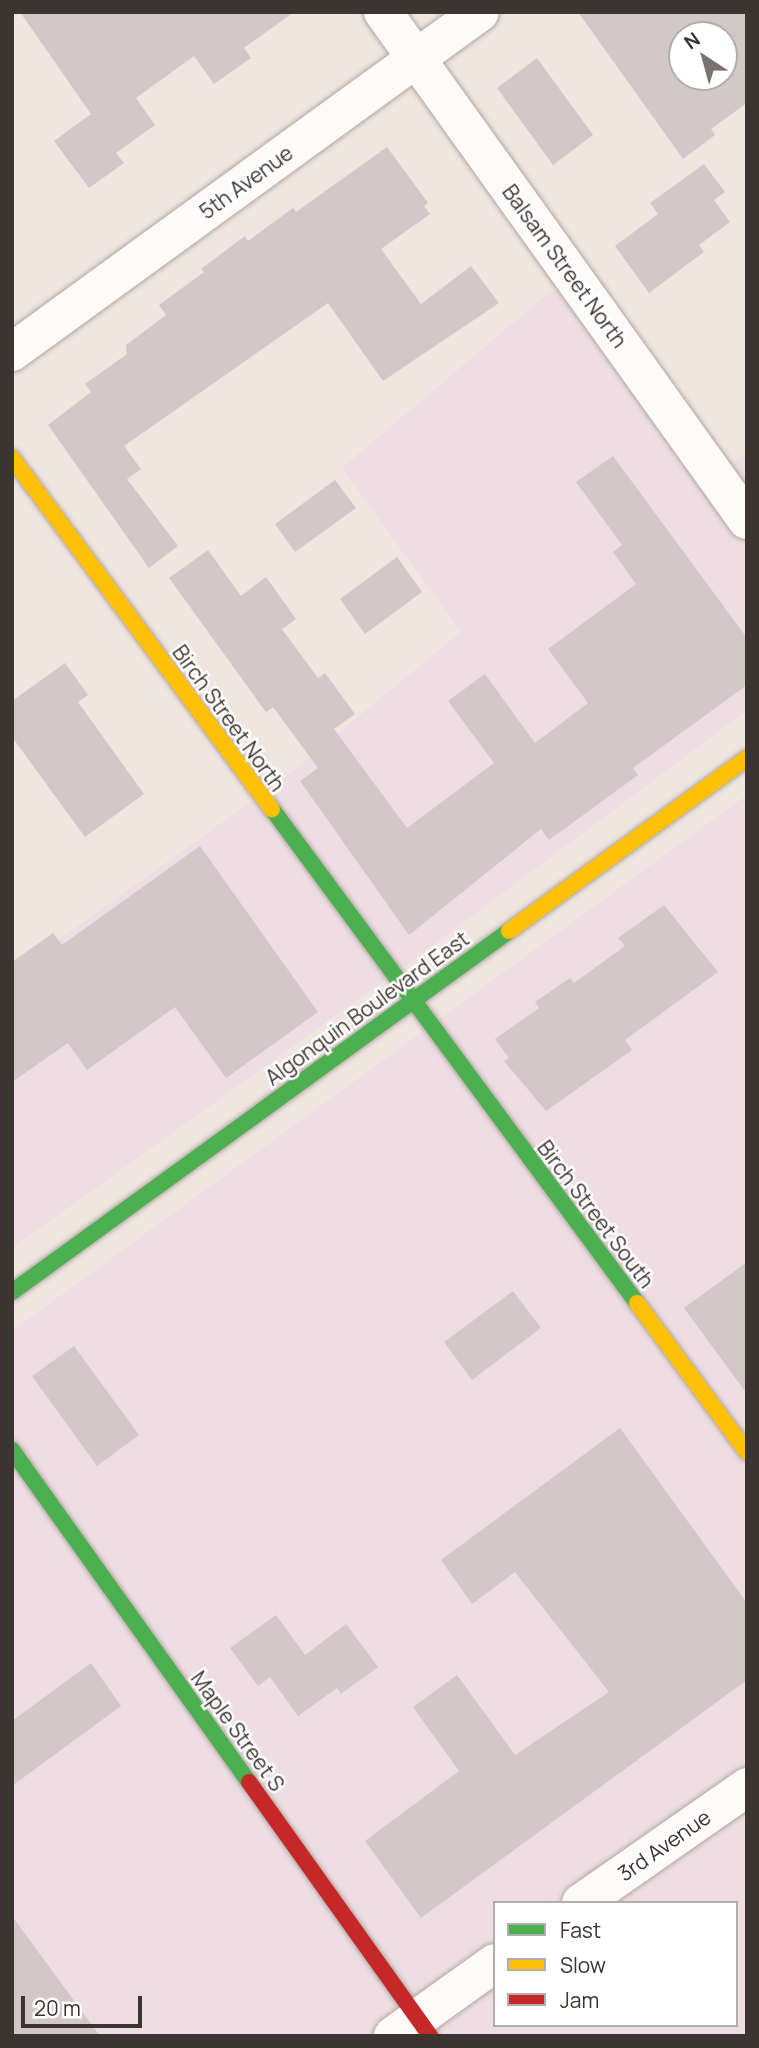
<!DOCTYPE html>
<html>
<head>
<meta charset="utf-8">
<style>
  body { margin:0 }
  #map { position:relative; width:759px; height:2048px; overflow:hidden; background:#f0e5df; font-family:Manrope,sans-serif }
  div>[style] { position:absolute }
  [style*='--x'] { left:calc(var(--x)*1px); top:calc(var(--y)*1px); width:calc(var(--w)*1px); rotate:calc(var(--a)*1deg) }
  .commercial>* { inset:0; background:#eedde2 }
  .building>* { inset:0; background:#d4c7c9 }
  .roads { filter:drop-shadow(0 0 2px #b0a7a3) drop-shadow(0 0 2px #b0a7a3) }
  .street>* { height:38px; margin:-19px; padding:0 19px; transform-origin:19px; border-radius:19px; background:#fdfbfa }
  .fast>* { height:16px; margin:-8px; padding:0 8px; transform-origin:8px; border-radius:8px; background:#4caf50 }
  .slow>* { height:16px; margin:-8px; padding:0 8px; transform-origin:8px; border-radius:8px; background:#ffc107 }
  .jam>* { height:16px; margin:-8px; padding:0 8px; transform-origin:8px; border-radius:8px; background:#c62828 }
  span { translate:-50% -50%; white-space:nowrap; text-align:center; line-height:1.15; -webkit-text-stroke:5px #fff; paint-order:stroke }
  .street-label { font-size:21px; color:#3b3430 }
  .frame { position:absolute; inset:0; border:14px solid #3b3430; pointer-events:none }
  .legend { position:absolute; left:493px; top:1901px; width:245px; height:126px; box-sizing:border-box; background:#fff; border:2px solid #b1aeac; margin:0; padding:9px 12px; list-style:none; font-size:21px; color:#3b3430 }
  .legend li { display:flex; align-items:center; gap:14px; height:35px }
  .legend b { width:35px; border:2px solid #b1aeac }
  .north { position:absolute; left:668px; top:21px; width:70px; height:70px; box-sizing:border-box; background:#fff; border:2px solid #b1aeac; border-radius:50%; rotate:324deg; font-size:19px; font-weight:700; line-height:28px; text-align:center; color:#3b3430 }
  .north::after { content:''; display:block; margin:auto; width:24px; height:32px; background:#7a726d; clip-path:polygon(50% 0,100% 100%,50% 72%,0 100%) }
  .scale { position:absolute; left:21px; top:1996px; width:121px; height:32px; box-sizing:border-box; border:4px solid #3b3430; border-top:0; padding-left:9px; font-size:21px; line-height:24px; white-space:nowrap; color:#3b3430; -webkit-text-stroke:5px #fff; paint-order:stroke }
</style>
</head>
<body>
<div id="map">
  <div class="commercial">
    <i style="clip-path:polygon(585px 262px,731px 463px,747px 452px,747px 710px,412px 961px,12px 1248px,12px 973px,283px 779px,461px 632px,342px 468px)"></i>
    <i style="clip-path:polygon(evenodd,747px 795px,747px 2036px,12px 2036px,12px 1331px,747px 795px,495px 1903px,736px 1903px,736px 2025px,495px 2025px,495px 1903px)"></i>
  </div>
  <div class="building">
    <i style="clip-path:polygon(20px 12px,294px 12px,244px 48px,251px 58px,214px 84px,194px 56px,136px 98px,155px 125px,116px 153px,124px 163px,89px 188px,54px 141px,91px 114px)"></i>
    <i style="clip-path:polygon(evenodd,578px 12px,747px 12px,747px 103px,711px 129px,715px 135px,683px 159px,578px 12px,682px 35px,724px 35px,724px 77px,682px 77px,682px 35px)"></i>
    <i style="clip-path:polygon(537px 58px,593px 135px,553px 165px,497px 88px)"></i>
    <i style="clip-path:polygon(387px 147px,428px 203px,424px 206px,430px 214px,381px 249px,421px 304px,471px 266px,499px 303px,383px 381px,328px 303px,124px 446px,141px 469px,127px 479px,178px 546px,149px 568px,48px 425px,91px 392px,85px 384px,127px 354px,126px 345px,166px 315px,159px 305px,204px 272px,201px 269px,245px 236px,248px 241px,293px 208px,296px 212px)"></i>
    <i style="clip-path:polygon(704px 164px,725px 192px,714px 200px,730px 222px,699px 245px,704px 252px,649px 293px,615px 246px,658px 214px,650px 203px)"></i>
    <i style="clip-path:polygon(613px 456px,747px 638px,747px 685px,633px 768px,638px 775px,593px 808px,549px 840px,541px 829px,409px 935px,300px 781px,318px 768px,273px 707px,266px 712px,169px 578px,208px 550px,241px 596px,266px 577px,296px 619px,282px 629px,318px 678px,325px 673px,355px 714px,334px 729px,407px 828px,494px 763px,448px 701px,485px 674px,535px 743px,588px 703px,548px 649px,636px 584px,613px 552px,622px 545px,576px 482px)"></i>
    <i style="clip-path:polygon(335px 480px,356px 508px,295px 552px,275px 524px)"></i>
    <i style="clip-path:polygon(397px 557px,422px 592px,365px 634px,340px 599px)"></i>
    <i style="clip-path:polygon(65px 663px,88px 695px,78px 702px,144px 794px,85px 837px,12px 737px,12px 701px)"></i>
    <i style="clip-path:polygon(200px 846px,318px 1012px,226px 1078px,175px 1007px,87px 1070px,68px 1043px,12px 1082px,12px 962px,53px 933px,62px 945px)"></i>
    <i style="clip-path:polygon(664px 905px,718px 972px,625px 1040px,632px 1050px,546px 1111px,504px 1061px,509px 1058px,495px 1039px,539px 1008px,535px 1002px,570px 978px,574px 983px,625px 946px,618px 938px)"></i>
    <i style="clip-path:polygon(747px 1262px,747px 1394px,684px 1308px)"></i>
    <i style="clip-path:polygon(513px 1291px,541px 1328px,472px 1380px,444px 1342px)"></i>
    <i style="clip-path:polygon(74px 1346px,139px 1435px,97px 1466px,32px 1376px)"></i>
    <i style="clip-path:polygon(620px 1428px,747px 1603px,747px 1680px,421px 1918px,365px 1841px,459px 1771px,413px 1707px,457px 1675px,515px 1755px,609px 1692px,515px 1572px,472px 1604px,441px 1560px)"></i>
    <i style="clip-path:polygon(276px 1615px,305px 1655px,346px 1624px,378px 1667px,341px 1694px,337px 1688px,298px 1716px,270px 1677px,258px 1686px,230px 1648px)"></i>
    <i style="clip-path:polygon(91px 1663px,121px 1706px,12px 1786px,12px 1721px)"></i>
    <i style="clip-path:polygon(12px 1916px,100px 2036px,12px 2036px)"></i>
  </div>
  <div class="roads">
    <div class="street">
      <i style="--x:383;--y:12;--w:625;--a:54.38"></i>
      <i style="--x:12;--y:352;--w:578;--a:-36"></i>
      <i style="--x:581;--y:1903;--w:203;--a:-34.9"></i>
      <i style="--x:393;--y:2036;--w:125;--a:-35.6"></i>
    </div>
    <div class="fast">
      <i style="--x:272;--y:809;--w:614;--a:53.54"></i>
      <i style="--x:12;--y:1292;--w:614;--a:-35.99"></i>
      <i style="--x:12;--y:1450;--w:408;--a:54.5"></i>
    </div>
    <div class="slow">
      <i style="--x:12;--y:458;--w:437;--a:53.5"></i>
      <i style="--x:509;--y:931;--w:294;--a:-36"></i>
      <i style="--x:637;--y:1303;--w:185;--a:53.6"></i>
    </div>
    <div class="jam">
      <i style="--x:249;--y:1782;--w:312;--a:54.5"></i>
    </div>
  </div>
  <div class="street-label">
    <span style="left:246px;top:182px;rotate:-36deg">5th Avenue</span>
    <span style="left:565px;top:266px;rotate:54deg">Balsam Street North</span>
    <span style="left:229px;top:718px;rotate:54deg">Birch Street North</span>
    <span style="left:367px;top:1008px;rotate:-36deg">Algonquin Boulevard East</span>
    <span style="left:596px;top:1214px;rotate:53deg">Birch Street South</span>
    <span style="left:238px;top:1731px;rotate:54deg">Maple Street S</span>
    <span style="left:664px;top:1845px;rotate:-35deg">3rd Avenue</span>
  </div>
  <div class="frame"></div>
  <ul class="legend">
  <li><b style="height:9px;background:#4caf50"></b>Fast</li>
  <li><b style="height:9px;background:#ffc107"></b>Slow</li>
  <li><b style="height:9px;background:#c62828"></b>Jam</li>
  </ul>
  <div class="north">N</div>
  <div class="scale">20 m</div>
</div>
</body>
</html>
